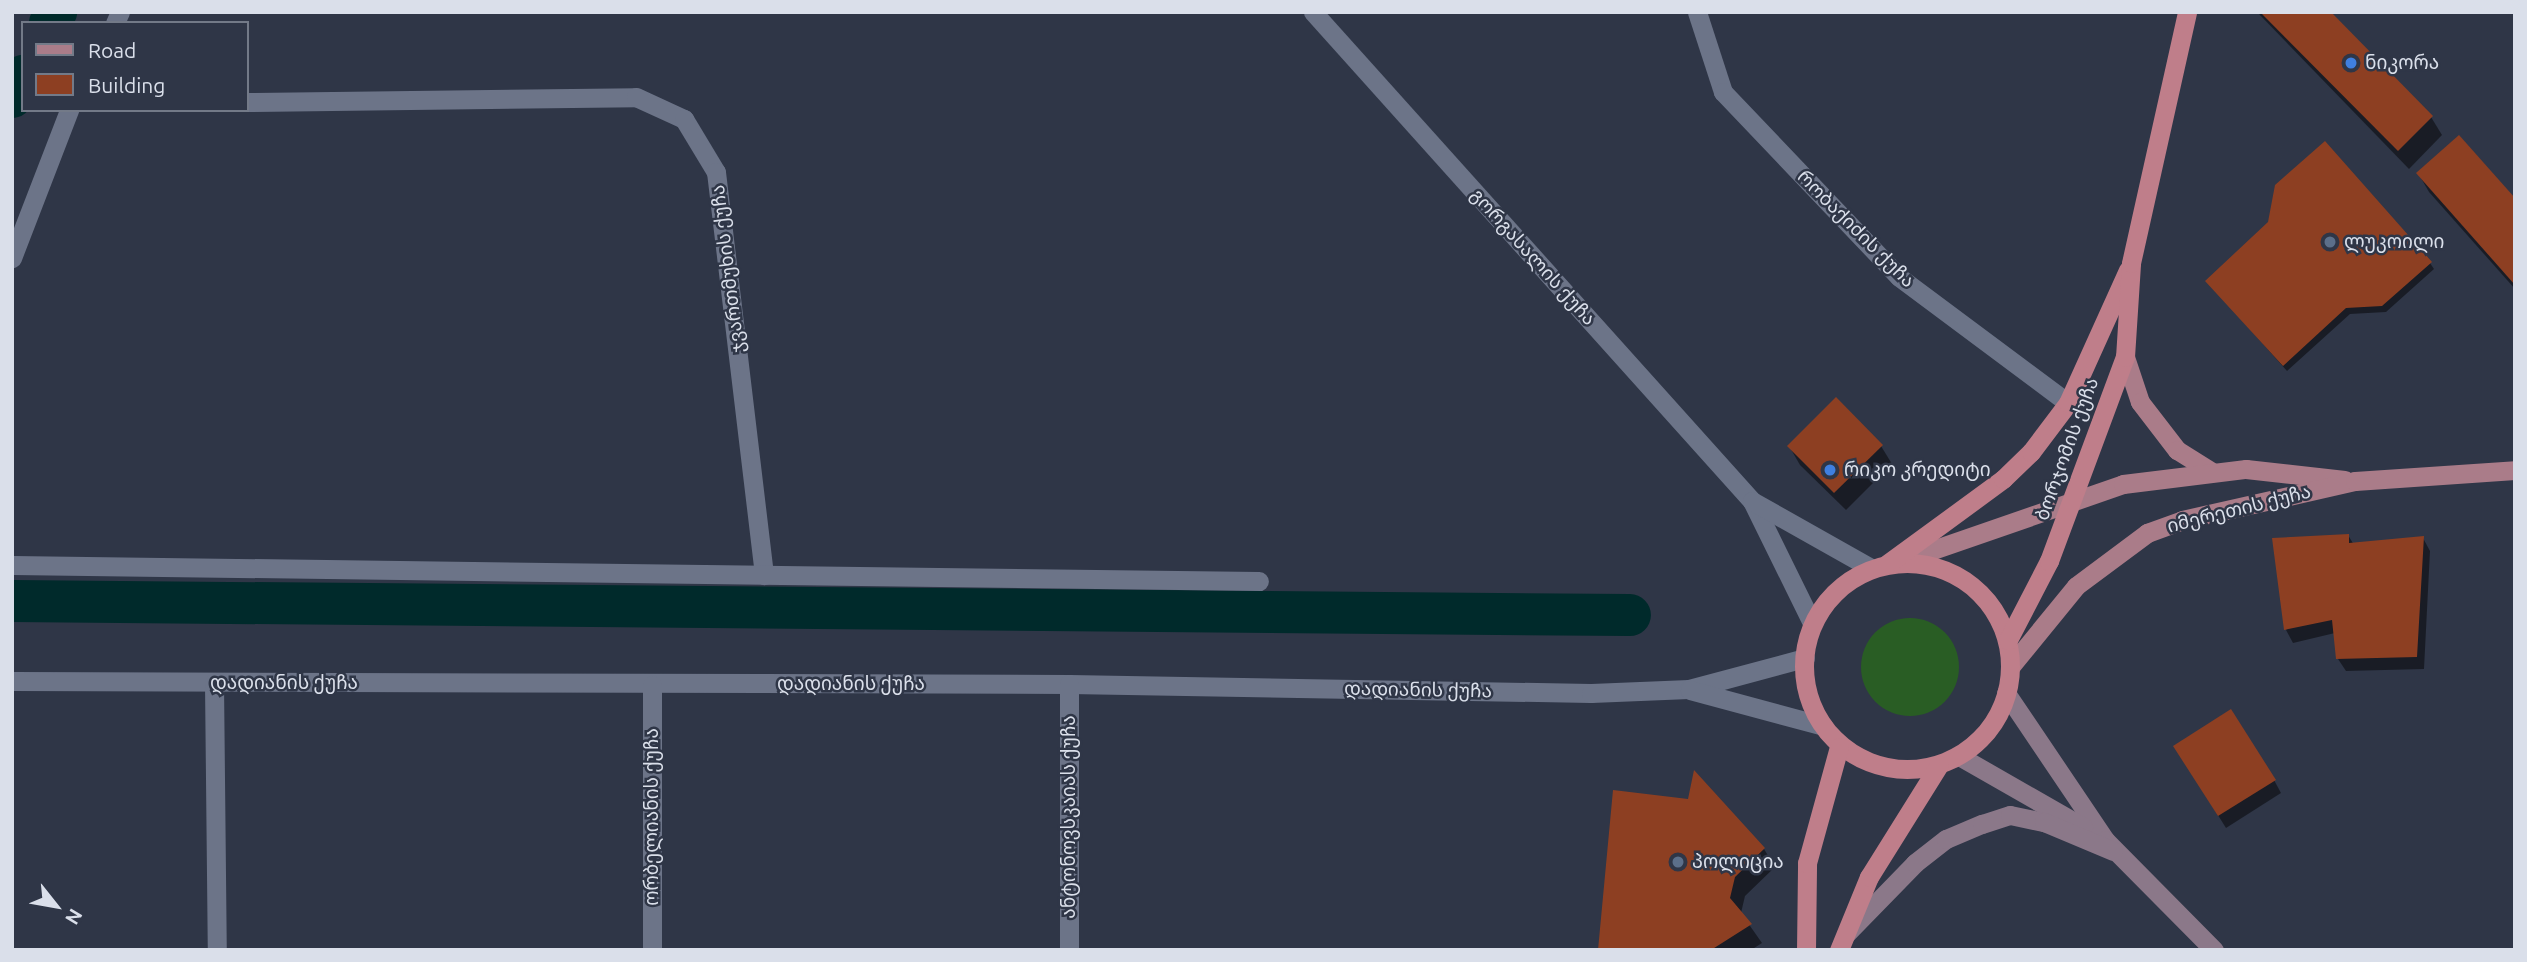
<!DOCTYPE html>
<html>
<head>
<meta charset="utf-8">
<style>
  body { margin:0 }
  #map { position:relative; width:2527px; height:962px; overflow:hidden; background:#2f3647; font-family:Ubuntu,"Noto Sans Georgian",sans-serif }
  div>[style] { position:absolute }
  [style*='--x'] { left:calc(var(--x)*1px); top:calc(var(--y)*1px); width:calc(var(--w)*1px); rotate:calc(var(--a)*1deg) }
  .green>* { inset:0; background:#295d24 }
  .round { border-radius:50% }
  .shadow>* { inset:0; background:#0007 }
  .canal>* { height:42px; margin:-21px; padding:0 21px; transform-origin:21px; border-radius:21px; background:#002a2b }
  .building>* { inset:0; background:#8d3f22 }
  .minor>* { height:19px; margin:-9.5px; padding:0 9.5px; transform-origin:9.5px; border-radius:9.5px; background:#6c7488 }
  .tertiary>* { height:19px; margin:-9.5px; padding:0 9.5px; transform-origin:9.5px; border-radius:9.5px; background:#6c7488 }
  .secondary>* { height:19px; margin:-9.5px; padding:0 9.5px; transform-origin:9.5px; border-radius:9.5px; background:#8b7889 }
  .primary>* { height:19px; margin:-9.5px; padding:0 9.5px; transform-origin:9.5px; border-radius:9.5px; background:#aa7c89 }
  .trunk>* { height:19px; margin:-9.5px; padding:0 9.5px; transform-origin:9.5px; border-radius:9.5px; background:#bf7e8a }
  .trunk>.ring { margin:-9.5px; padding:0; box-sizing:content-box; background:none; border:19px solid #bf7e8a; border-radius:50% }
  .dots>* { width:19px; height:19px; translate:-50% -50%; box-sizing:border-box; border:4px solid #2f3647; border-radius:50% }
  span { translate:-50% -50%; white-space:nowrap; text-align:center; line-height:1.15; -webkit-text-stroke:5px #2f3647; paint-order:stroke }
  .poi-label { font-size:19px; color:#dadfea }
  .left { translate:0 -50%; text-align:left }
  .street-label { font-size:19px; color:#dadfea }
  .frame { position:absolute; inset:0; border:14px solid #dadfea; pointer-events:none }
  .legend { position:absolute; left:21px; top:21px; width:228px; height:91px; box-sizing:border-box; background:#2f3647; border:2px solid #737a88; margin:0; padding:9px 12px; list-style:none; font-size:21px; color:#dadfea }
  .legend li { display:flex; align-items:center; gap:14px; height:35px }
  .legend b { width:35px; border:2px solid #737a88 }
  .north { position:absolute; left:21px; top:871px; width:70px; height:70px; -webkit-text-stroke:5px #2f3647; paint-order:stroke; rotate:121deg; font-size:19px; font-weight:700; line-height:28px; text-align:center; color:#dadfea }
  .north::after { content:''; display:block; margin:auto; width:24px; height:32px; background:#dadfea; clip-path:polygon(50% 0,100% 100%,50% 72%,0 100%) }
</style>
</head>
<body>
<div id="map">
  <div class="green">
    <i class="round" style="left:1861px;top:618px;width:98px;height:98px"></i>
  </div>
  <div class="shadow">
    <i style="clip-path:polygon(2257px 12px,2328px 12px,2431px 117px,2442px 135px,2409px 169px)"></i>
    <i style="clip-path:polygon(2418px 173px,2515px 201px,2515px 289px,2429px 192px)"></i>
    <i style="clip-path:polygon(2430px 263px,2434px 269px,2386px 312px,2350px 314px,2287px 371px,2207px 281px)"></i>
    <i style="clip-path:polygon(1789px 446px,1881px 446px,1892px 464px,1846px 510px,1800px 465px)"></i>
    <i style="clip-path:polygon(2348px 535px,2354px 545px,2423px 538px,2430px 551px,2424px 669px,2346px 671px,2338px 659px,2335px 633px,2293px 643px,2286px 630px,2274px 540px)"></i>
    <i style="clip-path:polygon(2183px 759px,2274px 780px,2281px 793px,2226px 828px)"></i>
    <i style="clip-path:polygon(1764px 849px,1775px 867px,1745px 896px,1741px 913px,1762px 943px,1751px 950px,1600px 950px)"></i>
  </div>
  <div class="canal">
    <i style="--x:50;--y:23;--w:13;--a:-61"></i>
    <i style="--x:12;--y:97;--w:24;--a:-62"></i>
    <i style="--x:12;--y:601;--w:1618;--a:0.5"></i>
  </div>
  <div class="building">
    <i style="clip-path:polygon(2260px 12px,2331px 12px,2433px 116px,2398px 151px)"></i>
    <i style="clip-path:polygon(2459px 135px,2515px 198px,2515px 285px,2416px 173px)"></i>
    <i style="clip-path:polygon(2325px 141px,2432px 262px,2382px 306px,2346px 308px,2283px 366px,2205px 281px,2268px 222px,2275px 185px)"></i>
    <i style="clip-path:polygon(1836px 397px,1883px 445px,1834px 493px,1787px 446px)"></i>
    <i style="clip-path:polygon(2349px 534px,2349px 543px,2424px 536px,2417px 657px,2336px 659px,2332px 620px,2284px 630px,2272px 538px)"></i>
    <i style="clip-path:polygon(2231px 709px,2276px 780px,2218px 816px,2173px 746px)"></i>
    <i style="clip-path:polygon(1694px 770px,1765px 848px,1735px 877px,1730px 898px,1752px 924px,1711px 950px,1598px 950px,1613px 790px,1688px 799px)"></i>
  </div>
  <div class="minor">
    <i style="--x:1697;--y:12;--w:84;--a:72"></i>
    <i style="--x:1723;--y:92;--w:255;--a:46.4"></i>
    <i style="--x:1899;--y:277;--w:211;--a:36.7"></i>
    <i style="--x:115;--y:23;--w:12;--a:-66"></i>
    <i style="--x:247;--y:102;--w:389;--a:-0.7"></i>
    <i style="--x:636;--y:97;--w:53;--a:24.6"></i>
    <i style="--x:684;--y:119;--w:62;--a:58.9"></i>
    <i style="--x:716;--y:172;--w:406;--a:83.2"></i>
    <i style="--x:12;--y:258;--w:159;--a:-68.9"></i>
    <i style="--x:12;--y:565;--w:1247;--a:0.74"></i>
    <i style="--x:12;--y:681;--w:1057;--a:0.16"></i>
    <i style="--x:1069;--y:684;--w:522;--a:0.99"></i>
    <i style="--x:1591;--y:693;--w:98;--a:-2.3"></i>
    <i style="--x:1689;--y:689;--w:120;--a:-15"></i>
    <i style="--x:214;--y:683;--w:267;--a:89.4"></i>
    <i style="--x:1069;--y:684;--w:266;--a:90"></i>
    <i style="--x:1690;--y:690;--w:138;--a:15.1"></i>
    <i style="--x:652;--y:950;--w:265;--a:-90"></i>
  </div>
  <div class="tertiary">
    <i style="--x:1313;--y:12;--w:657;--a:48.08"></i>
    <i style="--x:1752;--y:501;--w:136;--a:63.8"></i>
    <i style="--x:1752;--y:501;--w:137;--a:29.4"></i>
  </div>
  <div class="secondary">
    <i style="--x:2006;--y:693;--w:177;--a:56"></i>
    <i style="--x:2105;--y:840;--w:155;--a:45.3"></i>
    <i style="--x:1959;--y:756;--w:143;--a:29.8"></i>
    <i style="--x:1846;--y:934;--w:99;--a:-45.8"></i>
    <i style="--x:1915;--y:863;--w:39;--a:-38"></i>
    <i style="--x:1946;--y:839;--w:39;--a:-23"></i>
    <i style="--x:1982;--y:824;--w:29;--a:-18"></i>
    <i style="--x:2010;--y:815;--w:35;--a:12"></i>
    <i style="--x:2044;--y:822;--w:75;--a:22.8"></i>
  </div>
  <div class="primary">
    <i style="--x:2125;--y:357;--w:47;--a:71.6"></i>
    <i style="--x:2140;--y:402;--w:61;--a:52.4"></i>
    <i style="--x:2177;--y:450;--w:40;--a:32"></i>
    <i style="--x:1898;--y:562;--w:238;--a:-19.1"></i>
    <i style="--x:2123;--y:484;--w:124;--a:-7"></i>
    <i style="--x:2246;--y:469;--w:99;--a:6.4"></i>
    <i style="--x:2010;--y:667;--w:104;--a:-50.8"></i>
    <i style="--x:2076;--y:586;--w:89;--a:-36.7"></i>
    <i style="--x:2147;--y:533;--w:37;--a:-20"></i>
    <i style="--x:2182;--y:520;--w:177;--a:-12.7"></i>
    <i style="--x:2355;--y:481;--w:160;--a:-3.9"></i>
  </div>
  <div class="trunk">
    <i class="ring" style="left:1804px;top:563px;width:187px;height:187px"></i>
    <i style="--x:1887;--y:564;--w:144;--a:-36.2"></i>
    <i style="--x:2003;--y:479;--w:39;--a:-44"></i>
    <i style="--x:2031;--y:452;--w:61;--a:-52.9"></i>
    <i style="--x:2068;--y:403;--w:146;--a:-65.7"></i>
    <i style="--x:2008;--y:640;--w:89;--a:-62.6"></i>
    <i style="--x:2049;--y:561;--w:218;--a:-69.6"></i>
    <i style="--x:2125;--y:357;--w:94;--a:-86.3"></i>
    <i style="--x:2131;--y:263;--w:257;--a:-77.4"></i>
    <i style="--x:1806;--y:950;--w:87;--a:-89.3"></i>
    <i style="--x:1807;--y:863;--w:120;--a:-74.6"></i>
    <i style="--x:1839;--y:950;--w:79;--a:-67.7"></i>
    <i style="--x:1869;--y:877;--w:132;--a:-58"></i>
  </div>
  <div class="dots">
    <i style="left:2351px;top:63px;background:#3f7fe0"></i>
    <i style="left:2330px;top:242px;background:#5c6f8a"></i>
    <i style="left:1830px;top:470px;background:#3f7fe0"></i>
    <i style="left:1678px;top:862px;background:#5c6f8a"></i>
  </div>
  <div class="poi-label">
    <span class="left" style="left:2365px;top:63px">ნიკორა</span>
    <span class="left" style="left:2344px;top:242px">ლუკოილი</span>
    <span class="left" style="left:1844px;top:470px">რიკო კრედიტი</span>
    <span class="left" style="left:1692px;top:862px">პოლიცია</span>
  </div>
  <div class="street-label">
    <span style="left:1856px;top:229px;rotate:45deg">რობაქიძის ქუჩა</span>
    <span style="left:1533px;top:257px;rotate:48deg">გორგასალის ქუჩა</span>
    <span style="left:728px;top:269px;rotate:-97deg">ჯვართმუხის ქუჩა</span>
    <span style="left:2067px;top:449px;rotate:-70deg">ბორჯომის ქუჩა</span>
    <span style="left:2239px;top:509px;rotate:-14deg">იმერეთის ქუჩა</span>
    <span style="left:284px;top:683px">დადიანის ქუჩა</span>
    <span style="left:851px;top:684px">დადიანის ქუჩა</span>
    <span style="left:1418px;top:690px;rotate:1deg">დადიანის ქუჩა</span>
    <span style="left:652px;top:817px;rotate:-90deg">ორბელიანის ქუჩა</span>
    <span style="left:1069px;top:817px;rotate:-90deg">ანტონოვსკაიას ქუჩა</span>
  </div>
  <div class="frame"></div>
  <ul class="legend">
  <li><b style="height:9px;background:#aa7c89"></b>Road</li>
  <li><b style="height:19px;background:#8d3f22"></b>Building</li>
  </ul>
  <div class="north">N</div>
</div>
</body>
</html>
